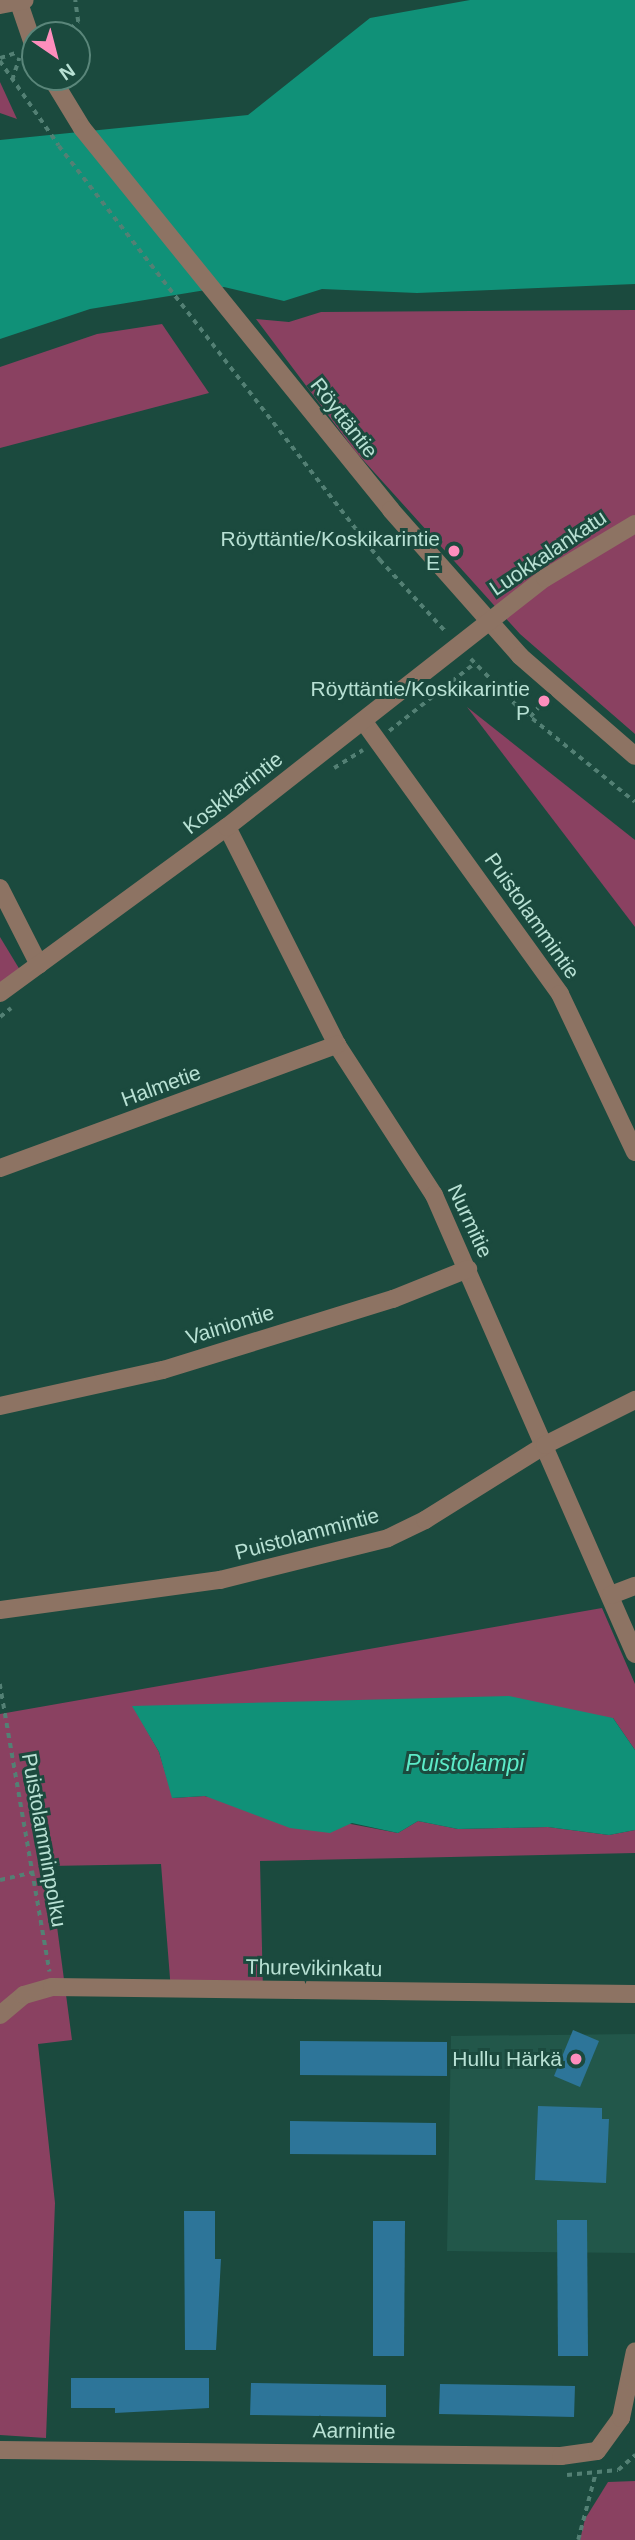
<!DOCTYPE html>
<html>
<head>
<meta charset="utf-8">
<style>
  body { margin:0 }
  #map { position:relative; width:635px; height:2540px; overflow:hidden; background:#1b4a3e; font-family:Helvetica,sans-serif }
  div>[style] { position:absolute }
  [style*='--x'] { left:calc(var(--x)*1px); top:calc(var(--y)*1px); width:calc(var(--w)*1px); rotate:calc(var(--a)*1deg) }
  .built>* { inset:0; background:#22574a }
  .green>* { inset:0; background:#8a4161 }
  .water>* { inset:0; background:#109178 }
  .building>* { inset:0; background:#2d7599 }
  .path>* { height:3.5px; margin-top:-1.75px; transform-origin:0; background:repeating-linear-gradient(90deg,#538074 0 5px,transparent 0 10px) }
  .minor>* { height:18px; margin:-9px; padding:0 9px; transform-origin:9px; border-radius:9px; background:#8d7363 }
  .dots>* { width:19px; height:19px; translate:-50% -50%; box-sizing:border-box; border:4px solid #1b4a3e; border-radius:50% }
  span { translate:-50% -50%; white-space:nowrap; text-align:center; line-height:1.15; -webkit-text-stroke:6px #1b4a3e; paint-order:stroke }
  .street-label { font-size:21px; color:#b8e1d4 }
  .poi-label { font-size:21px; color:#b8e1d4 }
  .right { translate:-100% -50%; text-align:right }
  .water-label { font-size:23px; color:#5cebc8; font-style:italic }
  .north { position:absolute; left:21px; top:21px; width:70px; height:70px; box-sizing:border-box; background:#1b4a3e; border:2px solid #5a867a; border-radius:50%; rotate:145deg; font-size:19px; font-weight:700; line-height:28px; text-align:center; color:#b8e1d4 }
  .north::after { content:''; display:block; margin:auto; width:24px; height:32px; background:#fe8ebd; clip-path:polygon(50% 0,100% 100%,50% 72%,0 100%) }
</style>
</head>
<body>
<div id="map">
  <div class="built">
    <i style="clip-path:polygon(635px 2034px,635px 2253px,447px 2251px,451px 2036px)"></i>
  </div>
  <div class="green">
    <i style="clip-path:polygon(0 82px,17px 119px,0 113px)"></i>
    <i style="clip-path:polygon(635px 310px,635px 734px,520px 634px,355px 451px,256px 319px,289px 322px,321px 312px)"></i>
    <i style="clip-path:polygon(162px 324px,209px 393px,0 448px,0 367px,97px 334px)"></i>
    <i style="clip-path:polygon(467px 707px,635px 840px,635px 927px)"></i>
    <i style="clip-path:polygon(0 937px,23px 975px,0 998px)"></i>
    <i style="clip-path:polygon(602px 1608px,635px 1684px,635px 1750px,613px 1718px,133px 1706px,159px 1752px,173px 1798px,204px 1796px,398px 1833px,418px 1821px,458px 1829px,548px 1827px,609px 1835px,635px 1830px,635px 1853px,260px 1861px,263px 1992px,171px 1991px,161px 1864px,49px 1866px,72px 2040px,38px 2044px,55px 2203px,46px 2438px,0 2435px,0 1714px)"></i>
    <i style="clip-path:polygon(635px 2481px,635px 2540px,580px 2540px,585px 2519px,608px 2482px)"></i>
  </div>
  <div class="water">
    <i style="clip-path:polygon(470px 0,635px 0,635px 284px,417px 293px,322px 289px,284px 301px,224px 287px,90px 309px,0 339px,0 140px,248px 115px,370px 18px)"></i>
    <i style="clip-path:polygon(509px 1696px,613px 1718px,635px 1750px,635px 1830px,609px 1835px,548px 1827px,458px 1829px,418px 1821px,398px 1833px,352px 1823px,330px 1833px,290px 1828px,205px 1796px,172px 1798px,159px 1752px,132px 1706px)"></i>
  </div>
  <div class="building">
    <i style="clip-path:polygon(573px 2030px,599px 2041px,580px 2087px,554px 2076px)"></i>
    <i style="clip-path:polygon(300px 2041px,447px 2042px,447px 2076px,300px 2075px)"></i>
    <i style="clip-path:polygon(538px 2106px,602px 2108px,602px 2119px,609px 2119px,606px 2183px,535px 2180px)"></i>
    <i style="clip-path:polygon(290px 2121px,436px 2123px,436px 2155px,290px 2154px)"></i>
    <i style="clip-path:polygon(184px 2211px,215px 2211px,215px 2259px,221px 2259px,216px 2350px,185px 2350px)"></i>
    <i style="clip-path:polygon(557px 2220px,587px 2220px,588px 2356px,558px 2356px)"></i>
    <i style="clip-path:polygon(373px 2221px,405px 2221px,404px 2356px,373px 2356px)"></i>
    <i style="clip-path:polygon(71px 2378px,209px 2378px,209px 2408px,115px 2413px,115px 2408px,71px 2408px)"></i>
    <i style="clip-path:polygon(251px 2383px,386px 2385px,386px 2417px,250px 2415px)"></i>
    <i style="clip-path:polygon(440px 2384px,575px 2386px,574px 2417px,439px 2414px)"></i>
  </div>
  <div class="path">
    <i style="--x:62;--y:35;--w:21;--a:-39"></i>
    <i style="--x:78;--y:22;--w:22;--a:-98"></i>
    <i style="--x:0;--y:58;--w:19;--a:-18"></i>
    <i style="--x:0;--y:61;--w:103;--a:55.2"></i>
    <i style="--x:59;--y:146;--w:524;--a:52.21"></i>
    <i style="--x:380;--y:560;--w:99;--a:47.5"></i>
    <i style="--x:12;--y:80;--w:23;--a:-72"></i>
    <i style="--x:471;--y:659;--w:66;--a:45.6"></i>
    <i style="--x:517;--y:706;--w:152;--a:39.1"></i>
    <i style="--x:530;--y:717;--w:21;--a:-49"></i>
    <i style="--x:389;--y:731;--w:110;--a:-38.3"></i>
    <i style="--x:334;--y:768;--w:34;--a:-32"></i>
    <i style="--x:0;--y:1017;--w:14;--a:-39"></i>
    <i style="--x:0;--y:1684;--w:292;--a:80.2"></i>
    <i style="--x:0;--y:1880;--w:35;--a:-13"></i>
    <i style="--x:567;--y:2475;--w:51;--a:-5.6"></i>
    <i style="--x:618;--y:2470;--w:23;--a:-41"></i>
    <i style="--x:578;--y:2540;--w:67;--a:-75.3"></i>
  </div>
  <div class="minor">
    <i style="--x:18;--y:0;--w:53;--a:71.2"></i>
    <i style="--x:0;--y:5;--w:25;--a:-11"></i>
    <i style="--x:51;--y:77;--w:60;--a:58.7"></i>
    <i style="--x:82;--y:128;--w:491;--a:51"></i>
    <i style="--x:391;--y:510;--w:195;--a:48.5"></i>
    <i style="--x:520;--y:656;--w:152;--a:41"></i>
    <i style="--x:364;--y:722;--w:335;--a:54.2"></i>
    <i style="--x:560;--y:994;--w:175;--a:64.6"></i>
    <i style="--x:227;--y:827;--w:244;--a:63.2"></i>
    <i style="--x:337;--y:1045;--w:179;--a:57.1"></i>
    <i style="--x:434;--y:1195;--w:501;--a:66.35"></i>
    <i style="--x:0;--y:888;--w:86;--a:63.1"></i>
    <i style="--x:0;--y:993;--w:281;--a:-36.2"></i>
    <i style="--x:227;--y:827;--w:404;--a:-38.1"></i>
    <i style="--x:545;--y:578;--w:105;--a:-31"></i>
    <i style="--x:0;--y:1168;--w:359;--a:-20.1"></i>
    <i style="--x:0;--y:1406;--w:167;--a:-12.5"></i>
    <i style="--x:163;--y:1370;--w:241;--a:-17.2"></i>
    <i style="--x:393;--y:1299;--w:81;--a:-21.8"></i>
    <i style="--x:611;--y:1595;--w:26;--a:-21"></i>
    <i style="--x:0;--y:1610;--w:222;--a:-7.8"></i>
    <i style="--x:220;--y:1580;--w:173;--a:-14"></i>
    <i style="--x:388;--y:1538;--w:41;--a:-25.9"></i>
    <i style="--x:425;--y:1520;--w:142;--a:-32"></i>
    <i style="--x:545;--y:1445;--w:101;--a:-26.6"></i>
    <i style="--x:0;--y:2015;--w:31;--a:-40"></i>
    <i style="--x:24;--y:1995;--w:29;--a:-16"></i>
    <i style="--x:52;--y:1987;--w:583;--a:0.69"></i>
    <i style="--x:0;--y:2450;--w:561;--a:0.61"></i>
    <i style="--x:561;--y:2456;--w:36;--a:-8"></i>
    <i style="--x:597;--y:2451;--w:41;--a:-54"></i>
    <i style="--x:621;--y:2418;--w:68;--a:-78.2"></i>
  </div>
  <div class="dots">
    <i style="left:454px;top:551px;background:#fe8ebd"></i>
    <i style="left:544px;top:701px;background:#fe8ebd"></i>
    <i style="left:576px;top:2059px;background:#fe8ebd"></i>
  </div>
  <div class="street-label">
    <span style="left:344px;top:418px;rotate:52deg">Röyttäntie</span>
    <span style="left:548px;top:553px;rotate:-34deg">Luokkalankatu</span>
    <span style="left:233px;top:793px;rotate:-38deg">Koskikarintie</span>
    <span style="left:532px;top:916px;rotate:55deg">Puistolammintie</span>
    <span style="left:161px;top:1086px;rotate:-20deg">Halmetie</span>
    <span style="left:470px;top:1221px;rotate:65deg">Nurmitie</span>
    <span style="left:230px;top:1325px;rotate:-17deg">Vainiontie</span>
    <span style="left:307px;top:1534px;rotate:-15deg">Puistolammintie</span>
    <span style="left:44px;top:1840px;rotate:80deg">Puistolamminpolku</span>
    <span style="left:314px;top:1968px;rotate:1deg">Thurevikinkatu</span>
    <span style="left:354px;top:2431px;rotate:1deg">Aarnintie</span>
  </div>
  <div class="poi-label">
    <span class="right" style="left:440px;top:551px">Röyttäntie/Koskikarintie<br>E</span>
    <span class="right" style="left:530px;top:701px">Röyttäntie/Koskikarintie<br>P</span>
    <span class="right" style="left:562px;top:2059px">Hullu Härkä</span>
  </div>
  <div class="water-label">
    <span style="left:465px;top:1763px">Puistolampi</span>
  </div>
  <div class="north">N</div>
</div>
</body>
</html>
